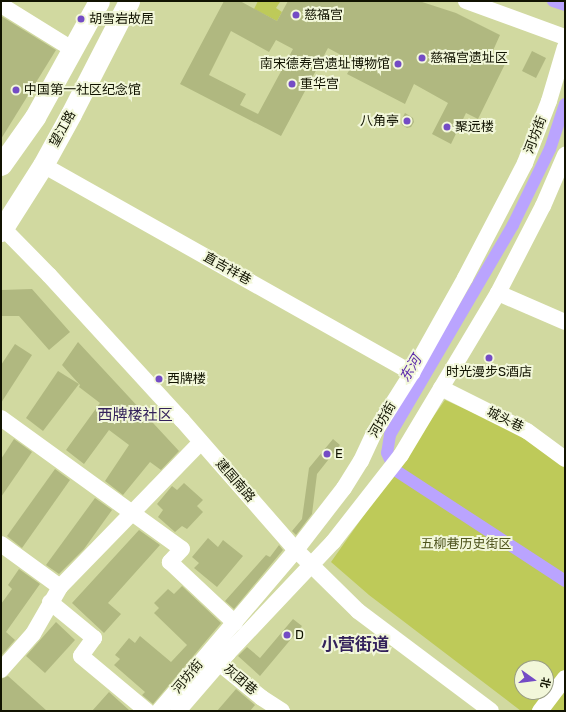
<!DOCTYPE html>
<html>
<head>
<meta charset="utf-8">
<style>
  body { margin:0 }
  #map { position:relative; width:566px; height:712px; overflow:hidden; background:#d1d9a0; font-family:Rubik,"Noto Sans SC",sans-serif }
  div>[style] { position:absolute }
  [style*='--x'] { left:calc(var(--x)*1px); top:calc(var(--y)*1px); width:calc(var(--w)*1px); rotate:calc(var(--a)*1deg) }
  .green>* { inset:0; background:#beca59 }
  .canal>* { height:12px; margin:-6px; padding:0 6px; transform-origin:6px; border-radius:6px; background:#baa4fe }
  .building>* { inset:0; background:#b0b880 }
  .minor>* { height:16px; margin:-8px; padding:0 8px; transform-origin:8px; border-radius:8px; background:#fff }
  .major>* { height:21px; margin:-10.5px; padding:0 10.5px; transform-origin:10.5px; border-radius:10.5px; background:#fff }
  .dots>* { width:11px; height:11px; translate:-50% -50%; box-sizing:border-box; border:2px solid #f2f7da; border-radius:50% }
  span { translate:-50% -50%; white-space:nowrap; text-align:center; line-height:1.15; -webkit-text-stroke:4px #f2f7da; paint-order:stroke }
  .poi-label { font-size:13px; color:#111301 }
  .left { translate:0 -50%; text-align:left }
  .right { translate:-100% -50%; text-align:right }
  .street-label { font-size:13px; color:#111301 }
  .park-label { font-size:13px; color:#4e541d }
  .water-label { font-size:14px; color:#5b29ab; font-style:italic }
  .quarter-label { font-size:15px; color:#33215b }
  .district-label { font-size:17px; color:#33215b; font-weight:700 }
  .frame { position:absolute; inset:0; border:2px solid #111301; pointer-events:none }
  .north { position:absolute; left:514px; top:660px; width:40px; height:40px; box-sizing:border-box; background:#f2f7da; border:1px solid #989c83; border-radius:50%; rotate:104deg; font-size:11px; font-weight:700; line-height:16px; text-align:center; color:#111301 }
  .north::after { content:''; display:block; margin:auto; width:14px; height:18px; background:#744cc5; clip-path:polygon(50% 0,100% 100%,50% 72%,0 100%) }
</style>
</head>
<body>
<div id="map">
  <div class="green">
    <i style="clip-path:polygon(258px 1px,280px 2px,276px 8px,282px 12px,277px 21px,254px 9px)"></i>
    <i style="clip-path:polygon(evenodd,445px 400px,523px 435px,565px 467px,565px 711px,521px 711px,369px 595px,331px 562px,445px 400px,522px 668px,546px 668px,546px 692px,522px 692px,522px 668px)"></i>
  </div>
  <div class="canal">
    <i style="--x:553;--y:1;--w:13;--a:18"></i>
    <i style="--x:565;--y:104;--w:47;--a:108.4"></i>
    <i style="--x:550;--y:149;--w:85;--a:116"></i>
    <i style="--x:513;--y:225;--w:243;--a:120.4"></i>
    <i style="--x:390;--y:435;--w:18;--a:99"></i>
    <i style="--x:387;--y:453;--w:19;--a:65"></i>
    <i style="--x:395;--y:470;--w:203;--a:33.1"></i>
  </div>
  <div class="building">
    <i style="clip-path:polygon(evenodd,224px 1px,240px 1px,277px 21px,288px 1px,419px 1px,456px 13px,500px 35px,491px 55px,505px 64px,478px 119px,466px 113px,451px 144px,432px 134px,448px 103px,414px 84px,405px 104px,347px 74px,354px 62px,328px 48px,281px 136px,180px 84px,224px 1px,231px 31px,269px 52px,276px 40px,293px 49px,258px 114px,240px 105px,246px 94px,209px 75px,231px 31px)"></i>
    <i style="clip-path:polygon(1px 16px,56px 50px,1px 139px)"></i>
    <i style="clip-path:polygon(532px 51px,546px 58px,536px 78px,522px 71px)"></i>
    <i style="clip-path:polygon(405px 113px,413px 118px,414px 122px,411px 127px,407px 128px,402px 125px,401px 121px)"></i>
    <i style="clip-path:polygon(32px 289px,70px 332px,49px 350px,19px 316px,1px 316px,1px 290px)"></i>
    <i style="clip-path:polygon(78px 342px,179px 451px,161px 470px,150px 462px,123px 495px,105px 481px,129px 445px,109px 430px,84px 464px,66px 450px,100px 403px,79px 387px,80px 385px,62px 365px)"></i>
    <i style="clip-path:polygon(15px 344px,32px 355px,1px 403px,1px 365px)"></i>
    <i style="clip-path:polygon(58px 371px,79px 384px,43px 431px,26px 418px)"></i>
    <i style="clip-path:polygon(14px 439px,32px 452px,1px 497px,1px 459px)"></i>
    <i style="clip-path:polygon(333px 439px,340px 445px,317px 474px,312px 514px,296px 535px,292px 531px,302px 519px,309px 468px)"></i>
    <i style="clip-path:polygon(55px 469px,70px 480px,22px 548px,7px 536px)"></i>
    <i style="clip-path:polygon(184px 483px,203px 500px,197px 506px,203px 512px,187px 529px,182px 526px,175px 532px,158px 517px,163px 510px,157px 504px,172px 486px,177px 490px)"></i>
    <i style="clip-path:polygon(95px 498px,112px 510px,84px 549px,59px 574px,46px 565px)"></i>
    <i style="clip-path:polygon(139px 530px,160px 545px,108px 603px,121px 614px,104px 633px,72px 603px)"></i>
    <i style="clip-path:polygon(208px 538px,218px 547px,223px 540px,243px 556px,217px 587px,194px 568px,199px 563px,192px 557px)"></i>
    <i style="clip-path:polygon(279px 545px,283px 550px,234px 609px,225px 601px,266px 555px,270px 557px)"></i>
    <i style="clip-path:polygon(19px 569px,40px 584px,6px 632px,15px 640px,1px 656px,1px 604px,12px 589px,8px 585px)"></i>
    <i style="clip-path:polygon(182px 586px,221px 623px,153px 704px,142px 695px,145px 692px,114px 665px,120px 659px,115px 655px,129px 638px,135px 643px,140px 636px,171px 662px,187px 645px,154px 613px,159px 608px,154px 603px,168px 589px,174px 594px)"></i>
    <i style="clip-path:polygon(293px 619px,302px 626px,260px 676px,238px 656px,247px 647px,260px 658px)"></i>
    <i style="clip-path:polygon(56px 622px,75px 640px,45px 673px,26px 656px)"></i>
    <i style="clip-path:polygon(8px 676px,47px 711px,1px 711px,1px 679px)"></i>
    <i style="clip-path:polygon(236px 689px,255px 705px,250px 711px,217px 711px)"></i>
    <i style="clip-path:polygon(109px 692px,129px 710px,132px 711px,92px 711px)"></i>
  </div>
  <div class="minor">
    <i style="--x:466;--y:1;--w:105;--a:20"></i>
    <i style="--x:1;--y:5;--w:84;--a:31.8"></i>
    <i style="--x:43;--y:165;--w:424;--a:29.4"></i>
    <i style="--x:1;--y:226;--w:69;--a:45.6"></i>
    <i style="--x:49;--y:275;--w:197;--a:47.5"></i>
    <i style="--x:182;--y:420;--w:173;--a:48.8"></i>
    <i style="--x:296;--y:550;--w:87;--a:44.5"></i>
    <i style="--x:358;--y:611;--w:166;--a:36.9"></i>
    <i style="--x:498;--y:293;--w:73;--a:23.4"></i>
    <i style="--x:441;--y:388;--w:96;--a:26.6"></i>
    <i style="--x:527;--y:431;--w:47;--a:36.4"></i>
    <i style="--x:1;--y:418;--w:223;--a:35.9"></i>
    <i style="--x:182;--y:549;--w:18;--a:133"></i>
    <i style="--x:170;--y:562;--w:89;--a:43.2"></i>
    <i style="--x:1;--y:544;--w:73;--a:36.1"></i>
    <i style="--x:50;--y:602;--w:57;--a:39.3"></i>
    <i style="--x:94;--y:638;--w:22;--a:126"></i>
    <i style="--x:81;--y:656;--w:86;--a:39.8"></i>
    <i style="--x:219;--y:663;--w:55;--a:39.1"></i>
    <i style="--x:262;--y:698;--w:24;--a:33"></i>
    <i style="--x:1;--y:670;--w:48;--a:-48.4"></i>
    <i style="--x:33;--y:634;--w:54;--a:-60.1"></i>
    <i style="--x:60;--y:587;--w:202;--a:-45.8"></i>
    <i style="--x:159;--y:711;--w:211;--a:-49.6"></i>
    <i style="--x:296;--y:550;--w:78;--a:-52.3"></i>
    <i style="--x:344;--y:488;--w:32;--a:-58"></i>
    <i style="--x:361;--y:461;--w:31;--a:-65"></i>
    <i style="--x:374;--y:433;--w:71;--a:-57.7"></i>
    <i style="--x:412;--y:373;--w:109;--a:-60.8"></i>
    <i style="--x:465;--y:278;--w:130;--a:-62.4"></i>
    <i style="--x:525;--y:163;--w:66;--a:-68.8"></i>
    <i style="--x:549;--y:101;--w:56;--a:-73.5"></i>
    <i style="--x:178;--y:711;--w:77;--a:-49.2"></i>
    <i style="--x:228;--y:653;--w:153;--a:-46.6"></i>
    <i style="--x:333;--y:542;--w:110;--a:-52"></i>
    <i style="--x:401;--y:455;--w:189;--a:-59.1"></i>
    <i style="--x:498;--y:293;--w:98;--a:-62.7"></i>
    <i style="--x:543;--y:206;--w:56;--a:-66.7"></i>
    <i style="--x:540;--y:711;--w:41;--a:-52.9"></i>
  </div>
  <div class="major">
    <i style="--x:1;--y:165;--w:59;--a:-54.7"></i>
    <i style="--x:35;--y:117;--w:132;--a:-61.1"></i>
    <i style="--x:1;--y:231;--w:78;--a:-57.5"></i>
    <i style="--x:43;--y:165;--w:58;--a:-61.2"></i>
    <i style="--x:71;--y:114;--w:127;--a:-62.8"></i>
  </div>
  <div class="dots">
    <i style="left:296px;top:15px;background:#744cc5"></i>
    <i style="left:81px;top:19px;background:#744cc5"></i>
    <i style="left:422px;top:58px;background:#744cc5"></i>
    <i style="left:398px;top:64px;background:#744cc5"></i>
    <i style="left:292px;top:84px;background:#744cc5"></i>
    <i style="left:16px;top:90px;background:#744cc5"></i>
    <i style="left:407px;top:121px;background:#744cc5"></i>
    <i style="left:447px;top:127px;background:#744cc5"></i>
    <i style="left:489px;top:358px;background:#744cc5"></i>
    <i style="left:159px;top:379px;background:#744cc5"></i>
    <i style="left:327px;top:454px;background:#744cc5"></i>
    <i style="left:287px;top:635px;background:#744cc5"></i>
  </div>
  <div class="poi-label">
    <span class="left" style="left:304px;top:15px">慈福宫</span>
    <span class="left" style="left:89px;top:19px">胡雪岩故居</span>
    <span class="left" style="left:430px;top:58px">慈福宫遗址区</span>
    <span class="right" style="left:390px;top:64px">南宋德寿宫遗址博物馆</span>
    <span class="left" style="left:300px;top:84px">重华宫</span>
    <span class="left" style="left:24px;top:90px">中国第一社区纪念馆</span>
    <span class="right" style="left:399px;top:121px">八角亭</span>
    <span class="left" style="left:455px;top:127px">聚远楼</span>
    <span style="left:489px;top:372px">时光漫步S酒店</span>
    <span class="left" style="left:167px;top:379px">西牌楼</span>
    <span class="left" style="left:335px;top:454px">E</span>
    <span class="left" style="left:295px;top:635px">D</span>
  </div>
  <div class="street-label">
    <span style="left:63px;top:129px;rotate:-61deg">望江路</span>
    <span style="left:536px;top:135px;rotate:-69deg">河坊街</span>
    <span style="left:227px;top:269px;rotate:29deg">直吉祥巷</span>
    <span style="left:383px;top:420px;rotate:-59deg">河坊街</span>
    <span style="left:505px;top:420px;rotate:26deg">城头巷</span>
    <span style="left:235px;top:481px;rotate:49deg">建国南路</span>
    <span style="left:188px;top:677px;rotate:-50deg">河坊街</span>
    <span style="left:240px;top:680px;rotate:40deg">灰团巷</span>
  </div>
  <div class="park-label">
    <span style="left:466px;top:544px">五柳巷历史街区</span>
  </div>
  <div class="water-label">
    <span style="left:411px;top:369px;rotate:-59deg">东河</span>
  </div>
  <div class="quarter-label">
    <span style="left:135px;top:416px">西牌楼社区</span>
  </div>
  <div class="district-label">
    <span style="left:355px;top:645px">小营街道</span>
  </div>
  <div class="frame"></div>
  <div class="north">北</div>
</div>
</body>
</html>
